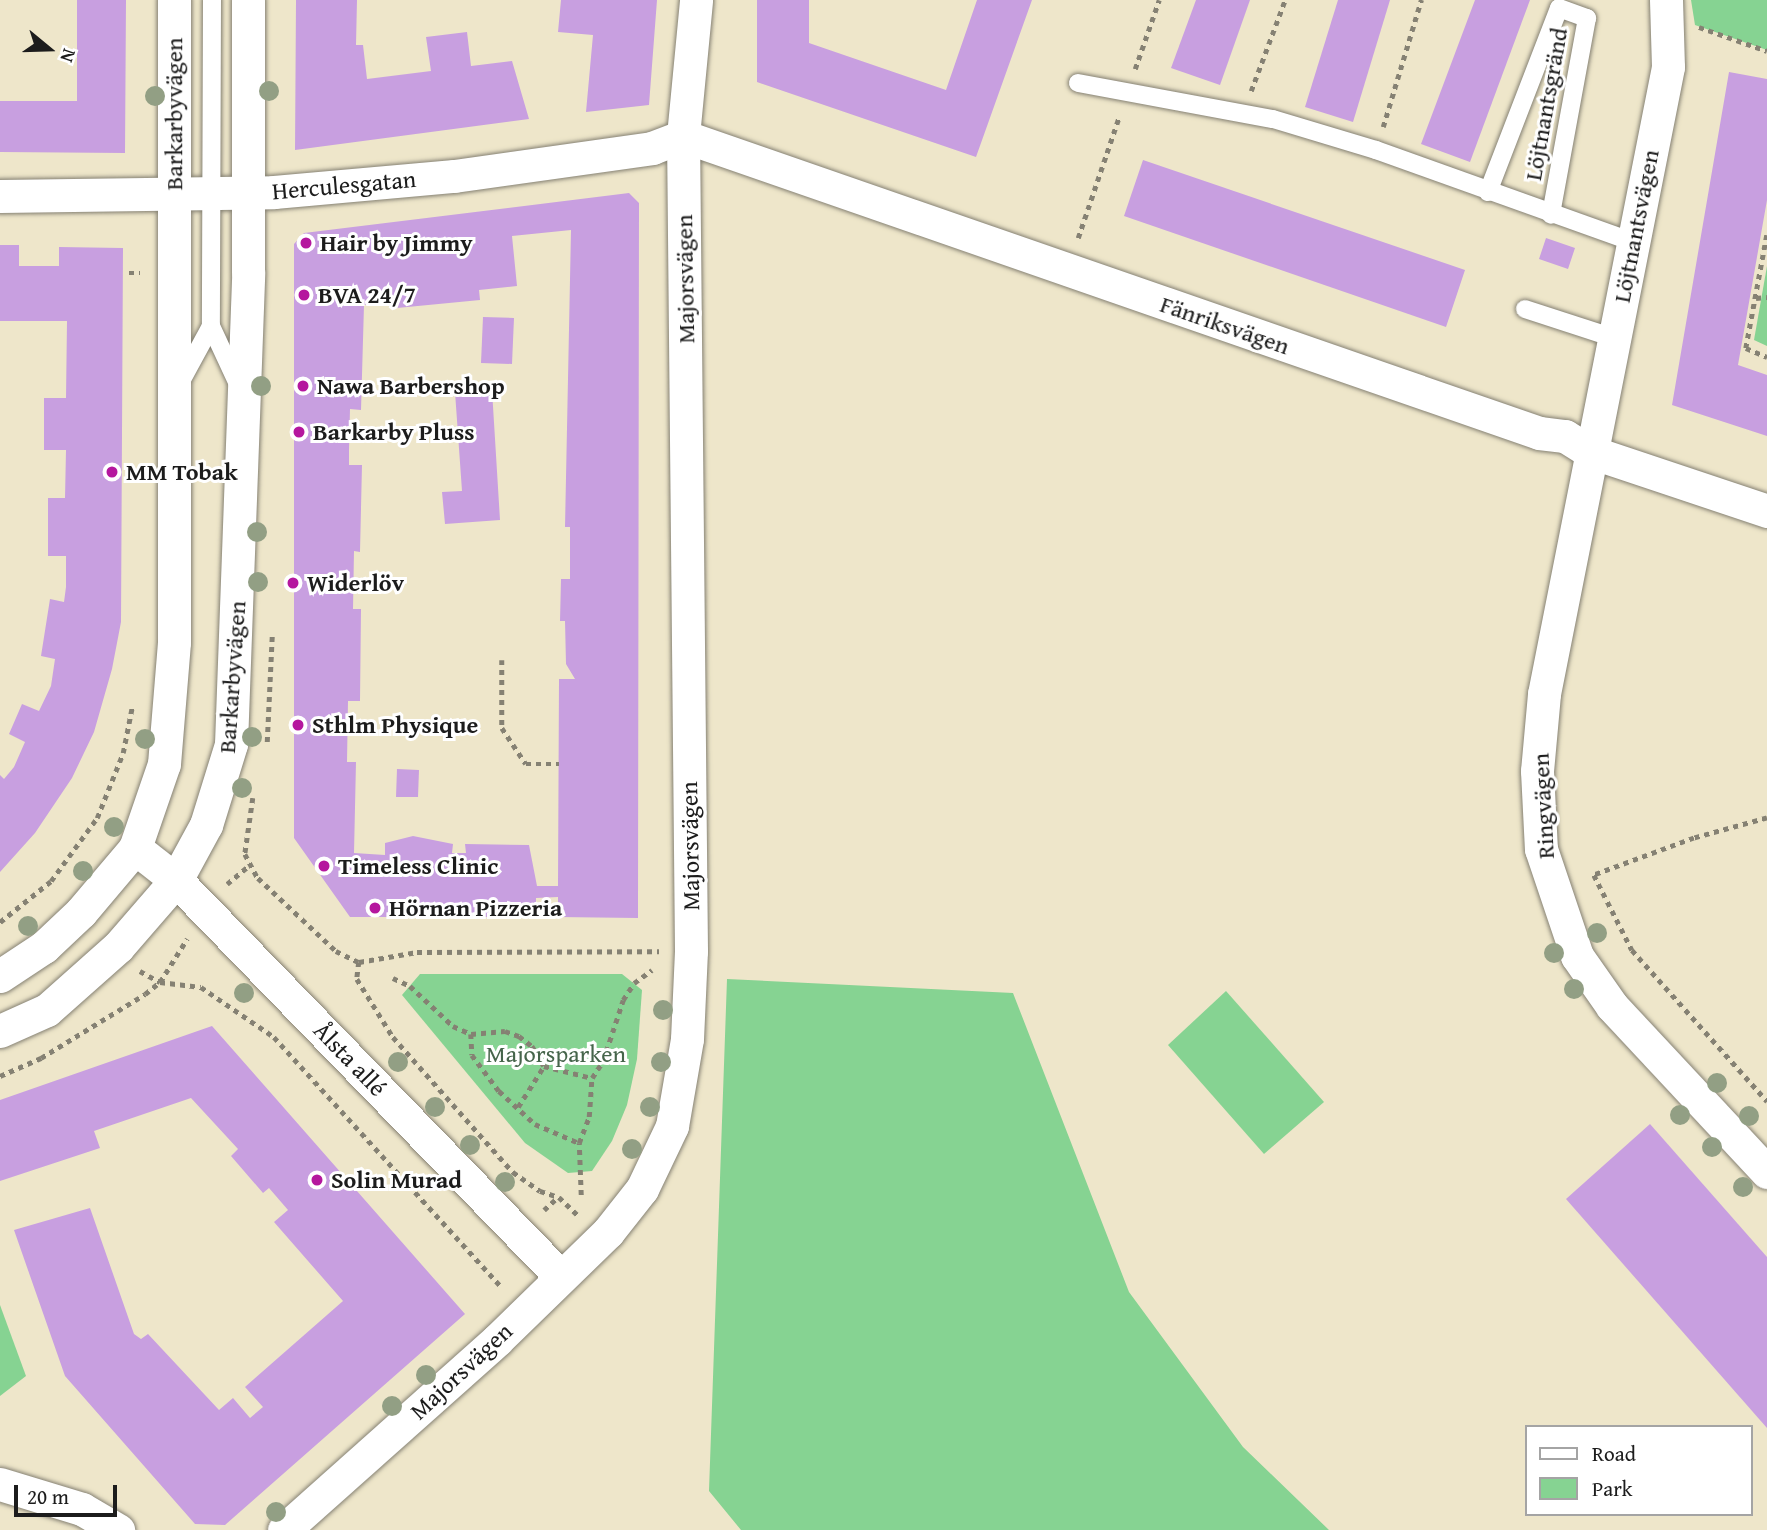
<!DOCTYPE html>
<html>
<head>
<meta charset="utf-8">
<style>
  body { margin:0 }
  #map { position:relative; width:1767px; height:1530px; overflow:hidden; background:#eee6ca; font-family:"Gentium Book Plus",serif }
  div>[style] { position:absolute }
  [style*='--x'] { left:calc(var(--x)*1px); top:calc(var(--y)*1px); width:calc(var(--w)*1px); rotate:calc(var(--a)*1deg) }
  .green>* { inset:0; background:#86d392 }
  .building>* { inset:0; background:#c89fe0 }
  .path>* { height:4.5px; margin-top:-2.25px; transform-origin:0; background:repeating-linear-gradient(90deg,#858173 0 5px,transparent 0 10px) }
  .roads { filter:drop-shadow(0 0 2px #858173) drop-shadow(0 0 2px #858173) }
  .service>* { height:18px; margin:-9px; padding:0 9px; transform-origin:9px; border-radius:9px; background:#fff }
  .minor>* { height:33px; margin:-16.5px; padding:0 16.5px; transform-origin:16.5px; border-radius:16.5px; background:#fff }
  .trees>* { width:20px; height:20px; margin:-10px; border-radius:50%; background:#929f84 }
  .dots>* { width:19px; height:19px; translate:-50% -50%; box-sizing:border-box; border:4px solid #fff; border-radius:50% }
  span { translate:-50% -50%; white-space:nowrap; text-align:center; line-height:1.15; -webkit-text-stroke:6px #fff; paint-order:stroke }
  .street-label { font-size:24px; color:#1c1c1c }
  .poi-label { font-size:24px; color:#1c1c1c; font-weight:700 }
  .left { translate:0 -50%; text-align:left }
  .park-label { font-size:24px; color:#46654b }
  .legend { position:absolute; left:1525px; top:1425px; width:228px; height:91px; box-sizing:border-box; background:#fff; border:2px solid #a4a4a4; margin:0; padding:9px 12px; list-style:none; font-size:21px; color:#1c1c1c }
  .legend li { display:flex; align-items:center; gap:14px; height:35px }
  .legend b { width:35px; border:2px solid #a4a4a4 }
  .north { position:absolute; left:14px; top:14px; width:70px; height:70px; -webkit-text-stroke:5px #fff; paint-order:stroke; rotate:109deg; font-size:19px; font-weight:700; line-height:28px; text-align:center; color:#1c1c1c }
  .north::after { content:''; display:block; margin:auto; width:24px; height:32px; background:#1c1c1c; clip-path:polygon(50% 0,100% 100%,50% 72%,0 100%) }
  .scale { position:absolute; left:14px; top:1485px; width:103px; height:32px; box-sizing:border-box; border:4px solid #1c1c1c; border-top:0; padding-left:9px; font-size:21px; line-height:24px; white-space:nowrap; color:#1c1c1c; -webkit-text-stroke:5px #fff; paint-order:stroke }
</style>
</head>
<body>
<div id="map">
  <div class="green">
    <i style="clip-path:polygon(1691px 0,1767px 0,1767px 50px,1695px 25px)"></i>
    <i style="clip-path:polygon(1767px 266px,1767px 346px,1754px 340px)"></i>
    <i style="clip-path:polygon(420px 974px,622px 974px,642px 990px,637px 1059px,627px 1105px,612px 1141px,592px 1171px,568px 1173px,525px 1143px,402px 995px)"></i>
    <i style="clip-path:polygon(727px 979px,1013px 993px,1129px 1292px,1243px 1447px,1329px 1530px,741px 1530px,709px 1491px)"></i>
    <i style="clip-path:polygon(1226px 991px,1324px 1102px,1264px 1154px,1168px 1045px)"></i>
    <i style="clip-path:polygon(0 1305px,26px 1376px,0 1396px)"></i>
  </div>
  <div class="building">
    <i style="clip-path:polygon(77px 0,126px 0,125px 153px,0 152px,0 101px,77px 101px)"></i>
    <i style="clip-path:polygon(296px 0,357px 0,356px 45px,363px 45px,367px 79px,431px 71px,426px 37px,467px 32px,471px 66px,512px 61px,529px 119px,295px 150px)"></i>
    <i style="clip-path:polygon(561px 0,657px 0,649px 105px,586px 112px,593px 35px,558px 32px)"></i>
    <i style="clip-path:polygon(757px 0,809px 0,809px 43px,946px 90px,977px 0,1032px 0,976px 157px,757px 82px)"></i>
    <i style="clip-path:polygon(1196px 0,1250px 0,1220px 85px,1171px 68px)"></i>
    <i style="clip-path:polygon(1338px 0,1390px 0,1353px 122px,1305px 107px)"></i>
    <i style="clip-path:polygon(1475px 0,1530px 0,1470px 162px,1421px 144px)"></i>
    <i style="clip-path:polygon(1729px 72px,1767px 79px,1767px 200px,1738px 365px,1767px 375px,1767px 436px,1672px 405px)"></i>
    <i style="clip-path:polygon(1143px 160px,1465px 270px,1446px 327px,1124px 216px)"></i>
    <i style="clip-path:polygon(evenodd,629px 193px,639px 203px,638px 918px,558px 917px,558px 897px,536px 898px,536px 917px,350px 917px,294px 838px,294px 244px,304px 233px,629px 193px,571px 230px,565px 527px,570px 527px,570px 579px,561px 579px,560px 621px,565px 621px,566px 664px,575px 679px,559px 679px,558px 886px,537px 886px,529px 845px,465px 844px,466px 853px,452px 853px,453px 844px,413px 836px,385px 843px,385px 855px,354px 853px,356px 762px,347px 762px,348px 701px,360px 701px,361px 609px,353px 609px,354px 551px,360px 552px,362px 465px,349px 465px,349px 450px,350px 409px,361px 410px,364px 305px,397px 301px,397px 308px,480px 300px,479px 290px,517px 286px,512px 236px,571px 230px)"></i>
    <i style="clip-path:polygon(1546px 238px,1575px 248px,1568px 269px,1539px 259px)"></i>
    <i style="clip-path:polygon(0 245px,19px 245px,19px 266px,59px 266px,59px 247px,123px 248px,121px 622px,112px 669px,94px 732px,72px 778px,35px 833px,0 872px,0 775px,4px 779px,14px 767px,25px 742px,9px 734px,22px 704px,39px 711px,51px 686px,55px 659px,41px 656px,50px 599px,64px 602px,66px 587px,66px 556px,48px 556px,48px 498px,65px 498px,66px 450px,44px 450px,44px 398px,66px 398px,67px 321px,0 321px)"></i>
    <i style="clip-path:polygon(483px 317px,514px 318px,512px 364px,481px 363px)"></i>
    <i style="clip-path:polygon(492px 390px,500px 520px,445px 524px,442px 492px,462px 491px,455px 392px)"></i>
    <i style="clip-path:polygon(397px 769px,419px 770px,418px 797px,396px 797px)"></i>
    <i style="clip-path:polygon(212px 1026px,465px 1314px,225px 1525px,195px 1524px,65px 1376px,14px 1230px,90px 1208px,134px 1334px,141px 1339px,148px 1334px,219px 1410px,233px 1398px,250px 1418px,263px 1407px,245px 1387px,343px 1301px,274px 1222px,288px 1210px,269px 1188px,263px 1193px,231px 1156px,238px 1149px,191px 1098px,94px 1131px,100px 1148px,0 1181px,0 1100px)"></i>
    <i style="clip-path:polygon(1650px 1124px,1767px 1257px,1767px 1428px,1566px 1199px)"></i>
  </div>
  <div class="path">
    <i style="--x:1699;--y:27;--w:72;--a:19.4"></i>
    <i style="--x:1135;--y:69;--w:73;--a:-70.8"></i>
    <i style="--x:1251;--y:91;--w:97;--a:-69.5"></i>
    <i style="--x:1383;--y:127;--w:133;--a:-73.3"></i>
    <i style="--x:1767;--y:235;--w:115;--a:100.5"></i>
    <i style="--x:1746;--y:348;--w:23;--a:23"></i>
    <i style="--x:1078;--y:238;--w:128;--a:-71.3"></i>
    <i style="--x:129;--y:273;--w:11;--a:0"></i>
    <i style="--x:1756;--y:298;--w:11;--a:-5"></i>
    <i style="--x:502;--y:660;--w:68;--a:90"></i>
    <i style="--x:502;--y:728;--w:43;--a:56.3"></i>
    <i style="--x:526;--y:764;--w:33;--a:0"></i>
    <i style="--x:267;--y:742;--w:106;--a:-87.3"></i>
    <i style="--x:253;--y:798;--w:57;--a:98.1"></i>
    <i style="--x:245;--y:854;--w:27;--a:62"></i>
    <i style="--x:258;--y:878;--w:107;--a:43.1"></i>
    <i style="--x:336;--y:951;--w:25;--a:26"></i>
    <i style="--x:359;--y:962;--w:59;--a:-9.8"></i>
    <i style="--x:417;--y:952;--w:242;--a:-0.2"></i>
    <i style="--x:1767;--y:818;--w:76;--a:164.7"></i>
    <i style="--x:1694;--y:838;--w:107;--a:159.7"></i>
    <i style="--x:1594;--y:875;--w:84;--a:63.1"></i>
    <i style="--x:1632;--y:950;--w:203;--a:48.2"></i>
    <i style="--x:227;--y:884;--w:31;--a:-40"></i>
    <i style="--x:0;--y:922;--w:65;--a:-38.8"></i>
    <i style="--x:51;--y:881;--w:78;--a:-53.9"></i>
    <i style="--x:97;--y:818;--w:70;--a:-68.2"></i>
    <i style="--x:123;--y:753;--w:47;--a:-78.9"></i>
    <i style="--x:359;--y:962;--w:17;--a:97"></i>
    <i style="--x:357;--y:979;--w:68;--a:58.2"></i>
    <i style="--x:393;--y:1037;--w:181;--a:48.4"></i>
    <i style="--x:513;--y:1172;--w:33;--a:35"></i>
    <i style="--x:540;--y:1191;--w:20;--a:18"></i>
    <i style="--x:559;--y:1197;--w:28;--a:44"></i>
    <i style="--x:140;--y:971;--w:23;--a:29"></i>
    <i style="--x:160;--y:982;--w:41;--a:7"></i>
    <i style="--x:201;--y:987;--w:88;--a:34.4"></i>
    <i style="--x:274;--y:1037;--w:339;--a:47.7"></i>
    <i style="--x:393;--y:978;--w:19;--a:25"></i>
    <i style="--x:410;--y:986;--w:59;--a:42.9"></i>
    <i style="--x:453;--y:1026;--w:20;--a:24"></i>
    <i style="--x:471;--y:1034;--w:34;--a:-5"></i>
    <i style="--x:505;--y:1031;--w:15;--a:20"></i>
    <i style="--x:519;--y:1036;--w:16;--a:38"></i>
    <i style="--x:532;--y:1046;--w:23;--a:59"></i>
    <i style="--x:544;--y:1066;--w:49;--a:14"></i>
    <i style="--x:592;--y:1078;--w:20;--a:-57"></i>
    <i style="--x:603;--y:1061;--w:64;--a:-71.8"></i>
    <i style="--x:623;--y:1000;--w:20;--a:-57"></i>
    <i style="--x:634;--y:983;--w:22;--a:-36"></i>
    <i style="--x:471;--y:1034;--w:21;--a:87"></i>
    <i style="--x:472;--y:1055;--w:45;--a:53.1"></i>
    <i style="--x:499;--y:1091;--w:49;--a:42.5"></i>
    <i style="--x:535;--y:1124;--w:48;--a:23.4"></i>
    <i style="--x:0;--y:1076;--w:45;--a:-23.7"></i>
    <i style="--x:41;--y:1058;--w:122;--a:-31.6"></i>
    <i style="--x:145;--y:994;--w:19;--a:-39"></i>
    <i style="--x:160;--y:982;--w:51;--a:-57.9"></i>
    <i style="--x:518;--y:1107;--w:49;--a:-57.6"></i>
    <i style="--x:581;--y:1195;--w:52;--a:-92.2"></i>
    <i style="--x:579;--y:1143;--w:28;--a:-69"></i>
    <i style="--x:589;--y:1117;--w:39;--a:-86"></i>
    <i style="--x:544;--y:1210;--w:19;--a:-43"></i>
  </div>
  <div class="roads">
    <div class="service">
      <i style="--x:212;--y:0;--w:326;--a:90.2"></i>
      <i style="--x:211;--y:326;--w:62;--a:65.1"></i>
      <i style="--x:1078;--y:83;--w:198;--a:10.5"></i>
      <i style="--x:1273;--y:119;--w:108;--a:16.8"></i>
      <i style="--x:1376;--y:150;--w:273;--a:19.7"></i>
      <i style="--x:1488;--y:192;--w:197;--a:-68.9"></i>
      <i style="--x:1559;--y:8;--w:30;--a:20"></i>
      <i style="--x:1587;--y:18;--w:200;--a:100.4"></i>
      <i style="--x:1525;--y:309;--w:94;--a:18"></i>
      <i style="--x:179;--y:385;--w:67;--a:-61.5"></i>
    </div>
    <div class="minor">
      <i style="--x:1666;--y:0;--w:67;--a:88.3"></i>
      <i style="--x:1668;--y:67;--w:639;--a:101.19"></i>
      <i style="--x:1544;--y:694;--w:77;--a:95.2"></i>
      <i style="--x:1537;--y:771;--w:78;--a:87.1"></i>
      <i style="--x:1541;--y:849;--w:113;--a:71.4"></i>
      <i style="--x:1577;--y:956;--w:61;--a:55"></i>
      <i style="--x:1612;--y:1006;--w:227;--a:47"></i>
      <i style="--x:683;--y:136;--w:906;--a:19.13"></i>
      <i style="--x:1539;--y:433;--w:26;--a:7"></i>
      <i style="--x:1565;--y:436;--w:31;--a:32"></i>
      <i style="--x:1591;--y:452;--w:186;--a:18.5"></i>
      <i style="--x:0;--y:196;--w:274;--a:-0.8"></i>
      <i style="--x:274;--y:192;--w:181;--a:-5.1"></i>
      <i style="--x:454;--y:176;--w:200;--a:-8"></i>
      <i style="--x:652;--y:148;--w:33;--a:-21"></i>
      <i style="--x:135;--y:848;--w:52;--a:38"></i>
      <i style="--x:176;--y:880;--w:550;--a:45.88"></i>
      <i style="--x:0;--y:976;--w:53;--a:-33.4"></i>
      <i style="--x:44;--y:947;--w:51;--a:-43.4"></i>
      <i style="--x:81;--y:912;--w:84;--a:-49.8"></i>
      <i style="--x:135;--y:848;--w:89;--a:-71"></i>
      <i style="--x:164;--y:764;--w:122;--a:-85.3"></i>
      <i style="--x:174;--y:642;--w:642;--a:-90"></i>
      <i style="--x:0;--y:1031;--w:51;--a:-24.1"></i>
      <i style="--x:47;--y:1010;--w:95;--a:-41.6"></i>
      <i style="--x:118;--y:947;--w:89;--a:-49.1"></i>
      <i style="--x:176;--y:880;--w:63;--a:-61.4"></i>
      <i style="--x:206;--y:825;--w:85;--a:-72.8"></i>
      <i style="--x:231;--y:744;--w:472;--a:-87.9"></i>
      <i style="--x:248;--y:272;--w:272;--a:-90"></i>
      <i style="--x:0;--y:1484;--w:86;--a:17"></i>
      <i style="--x:82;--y:1509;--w:42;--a:30.3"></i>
      <i style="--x:284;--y:1530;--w:285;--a:-41.7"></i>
      <i style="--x:497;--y:1340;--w:155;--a:-44.2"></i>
      <i style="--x:608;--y:1232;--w:55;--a:-51.7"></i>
      <i style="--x:642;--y:1189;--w:70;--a:-64.5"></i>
      <i style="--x:672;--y:1126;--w:88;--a:-80.2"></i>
      <i style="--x:687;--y:1039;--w:88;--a:-87.4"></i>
      <i style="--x:691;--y:951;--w:815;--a:-90.56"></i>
      <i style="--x:683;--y:136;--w:137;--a:-84.5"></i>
    </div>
  </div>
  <div class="trees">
    <i style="left:269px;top:91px"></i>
    <i style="left:155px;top:96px"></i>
    <i style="left:261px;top:386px"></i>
    <i style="left:257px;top:532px"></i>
    <i style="left:258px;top:582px"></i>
    <i style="left:252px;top:737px"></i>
    <i style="left:145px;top:739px"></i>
    <i style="left:242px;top:788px"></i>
    <i style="left:114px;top:827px"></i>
    <i style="left:83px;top:871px"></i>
    <i style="left:28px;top:926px"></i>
    <i style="left:1597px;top:933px"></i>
    <i style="left:1554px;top:953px"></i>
    <i style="left:1574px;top:989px"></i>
    <i style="left:244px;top:993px"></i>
    <i style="left:663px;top:1010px"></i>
    <i style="left:398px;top:1062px"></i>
    <i style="left:661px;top:1062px"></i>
    <i style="left:1717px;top:1083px"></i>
    <i style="left:435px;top:1107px"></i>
    <i style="left:650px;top:1107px"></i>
    <i style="left:1680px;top:1115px"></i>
    <i style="left:1749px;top:1116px"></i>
    <i style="left:470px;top:1145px"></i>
    <i style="left:1712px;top:1147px"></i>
    <i style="left:632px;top:1149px"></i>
    <i style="left:505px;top:1182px"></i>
    <i style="left:1743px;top:1187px"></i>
    <i style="left:426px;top:1375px"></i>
    <i style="left:392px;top:1406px"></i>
    <i style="left:276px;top:1512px"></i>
  </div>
  <div class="dots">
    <i style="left:306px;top:243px;background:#b5179e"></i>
    <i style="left:304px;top:295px;background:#b5179e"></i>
    <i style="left:303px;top:386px;background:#b5179e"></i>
    <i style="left:299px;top:432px;background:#b5179e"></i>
    <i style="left:112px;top:472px;background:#b5179e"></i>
    <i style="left:293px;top:583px;background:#b5179e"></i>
    <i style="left:298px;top:725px;background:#b5179e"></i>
    <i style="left:324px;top:866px;background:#b5179e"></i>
    <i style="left:375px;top:908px;background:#b5179e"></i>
    <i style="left:317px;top:1180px;background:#b5179e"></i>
  </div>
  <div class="street-label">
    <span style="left:1546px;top:104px;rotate:-80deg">Löjtnantsgränd</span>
    <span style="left:174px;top:114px;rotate:-90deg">Barkarbyvägen</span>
    <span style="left:344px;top:185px;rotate:-5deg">Herculesgatan</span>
    <span style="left:1636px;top:226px;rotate:-79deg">Löjtnantsvägen</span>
    <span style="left:685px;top:279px;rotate:-91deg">Majorsvägen</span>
    <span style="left:1225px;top:325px;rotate:19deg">Fänriksvägen</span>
    <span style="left:232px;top:677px;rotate:-86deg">Barkarbyvägen</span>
    <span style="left:1543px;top:806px;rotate:-93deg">Ringvägen</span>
    <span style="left:690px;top:846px;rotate:-91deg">Majorsvägen</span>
    <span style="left:350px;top:1059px;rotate:46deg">Ålsta allé</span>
    <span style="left:461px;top:1371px;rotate:-43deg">Majorsvägen</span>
  </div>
  <div class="poi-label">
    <span class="left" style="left:320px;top:243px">Hair by Jimmy</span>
    <span class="left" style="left:318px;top:295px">BVA 24/7</span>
    <span class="left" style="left:317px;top:386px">Nawa Barbershop</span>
    <span class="left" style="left:313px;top:432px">Barkarby Pluss</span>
    <span class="left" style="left:126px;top:472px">MM Tobak</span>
    <span class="left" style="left:307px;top:583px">Widerlöv</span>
    <span class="left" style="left:312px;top:725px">Sthlm Physique</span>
    <span class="left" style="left:338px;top:866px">Timeless Clinic</span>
    <span class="left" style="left:389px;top:908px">Hörnan Pizzeria</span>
    <span class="left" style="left:331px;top:1180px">Solin Murad</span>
  </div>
  <div class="park-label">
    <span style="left:556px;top:1054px">Majorsparken</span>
  </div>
  <ul class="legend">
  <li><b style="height:9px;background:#fff"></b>Road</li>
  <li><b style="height:19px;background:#86d392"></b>Park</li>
  </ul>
  <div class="north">N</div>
  <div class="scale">20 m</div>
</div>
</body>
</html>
